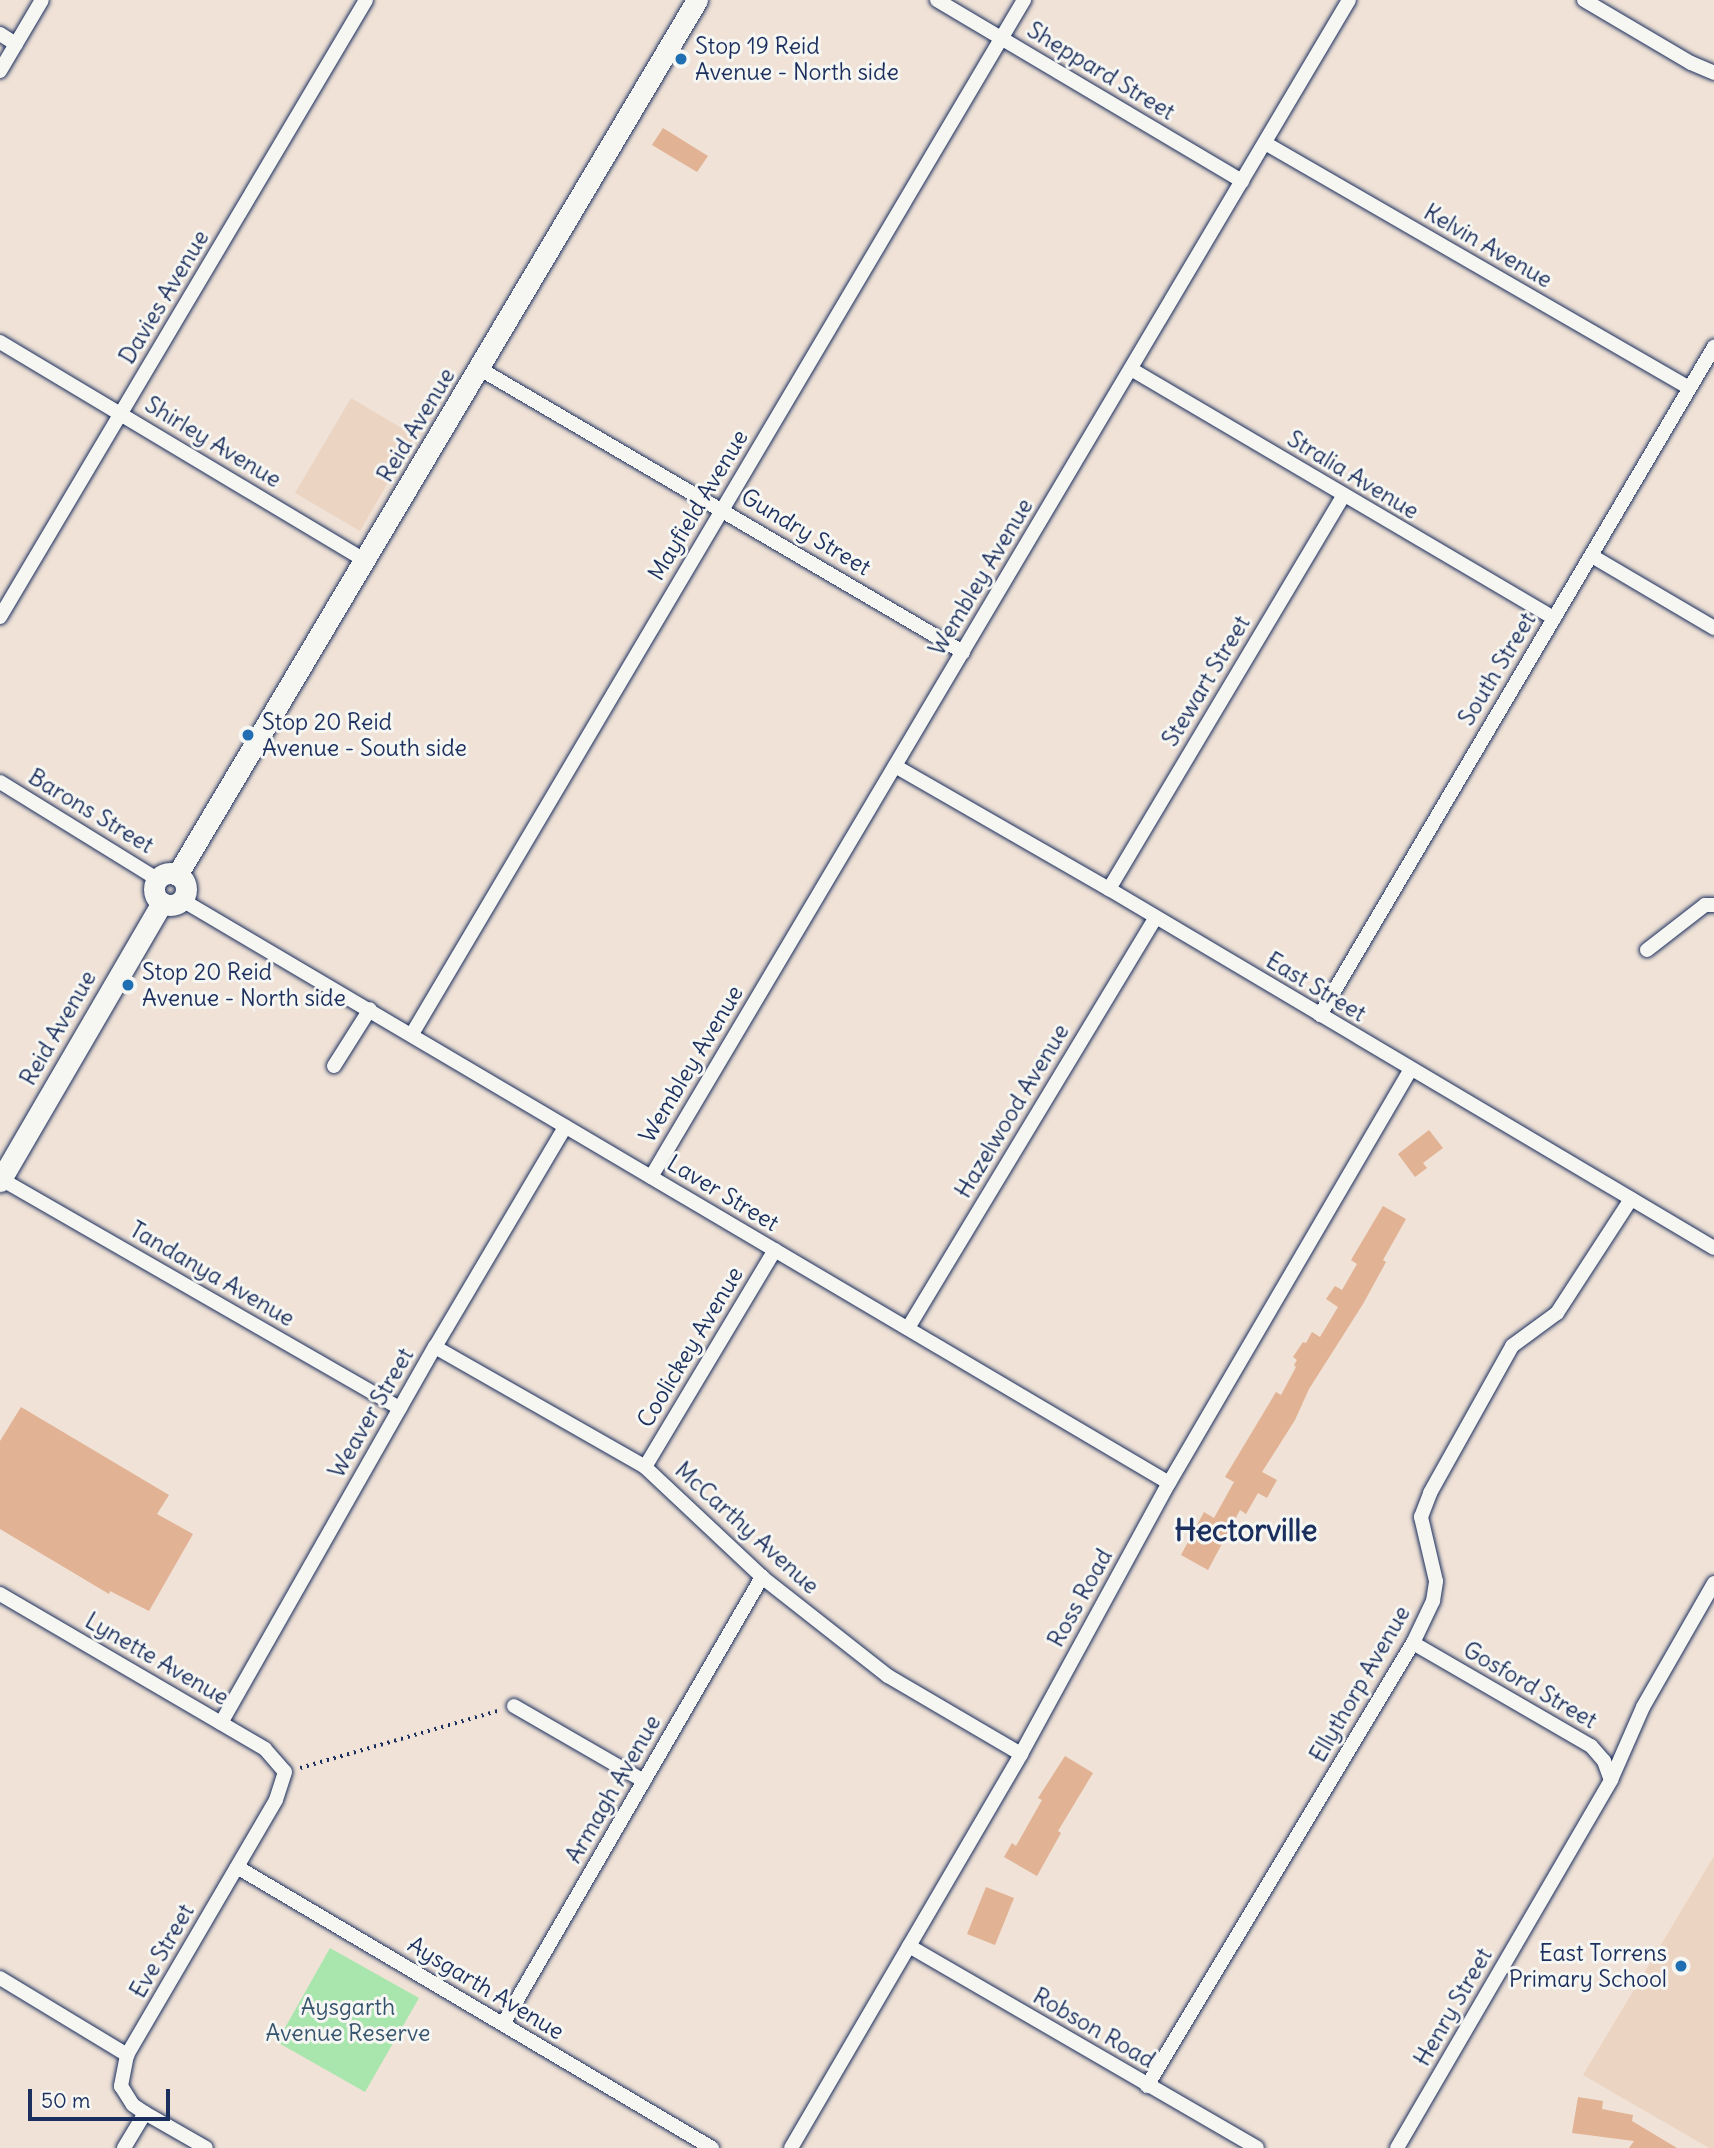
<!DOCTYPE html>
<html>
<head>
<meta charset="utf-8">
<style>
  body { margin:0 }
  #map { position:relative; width:1714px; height:2148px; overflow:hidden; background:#f0e2d6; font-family:Delius,sans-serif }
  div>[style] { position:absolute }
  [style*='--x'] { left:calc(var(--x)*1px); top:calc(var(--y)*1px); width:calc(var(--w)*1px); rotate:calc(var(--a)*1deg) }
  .built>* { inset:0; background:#ecd4c2 }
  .green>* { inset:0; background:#a9e6ae }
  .building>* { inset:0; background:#e1b293 }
  .path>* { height:3.5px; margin-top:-1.75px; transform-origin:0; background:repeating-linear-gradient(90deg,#1b2f5e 0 2px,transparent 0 7px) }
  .roads { filter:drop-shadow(0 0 2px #1b2f5e) drop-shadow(0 0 2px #1b2f5e) }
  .street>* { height:14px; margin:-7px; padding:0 7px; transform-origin:7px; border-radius:7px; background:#f6f6f2 }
  .secondary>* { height:21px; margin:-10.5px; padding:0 10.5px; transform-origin:10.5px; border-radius:10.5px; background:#f6f6f2 }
  .secondary>.ring { margin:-10.5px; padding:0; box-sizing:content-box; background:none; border:21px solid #f6f6f2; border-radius:50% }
  .dots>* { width:19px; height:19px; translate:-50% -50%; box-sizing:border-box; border:4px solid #f6f6f2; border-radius:50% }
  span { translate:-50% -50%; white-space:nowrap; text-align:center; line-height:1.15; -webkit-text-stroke:6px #f6f6f2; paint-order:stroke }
  .poi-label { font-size:23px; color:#1b2f5e }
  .left { translate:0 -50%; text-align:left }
  .right { translate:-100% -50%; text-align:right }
  .street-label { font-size:23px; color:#1b2f5e }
  .park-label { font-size:23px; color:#37546e }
  .district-label { font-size:30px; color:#1b2f5e; font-weight:700 }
  .scale { position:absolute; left:28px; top:2089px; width:142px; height:32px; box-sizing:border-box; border:4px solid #1b2f5e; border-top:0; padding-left:9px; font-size:21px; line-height:24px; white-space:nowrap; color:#1b2f5e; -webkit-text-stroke:5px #f6f6f2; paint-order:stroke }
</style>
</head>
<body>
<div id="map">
  <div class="built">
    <i style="clip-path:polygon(351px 398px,415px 436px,360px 531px,295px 493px)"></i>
    <i style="clip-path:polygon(1714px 1856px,1714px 2148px,1709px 2148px,1583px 2075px)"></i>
  </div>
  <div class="green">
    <i style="clip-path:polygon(330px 1948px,419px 1998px,365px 2092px,277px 2042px)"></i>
  </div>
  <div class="building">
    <i style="clip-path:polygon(663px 128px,708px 156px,697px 172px,652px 145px)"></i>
    <i style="clip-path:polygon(1429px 1130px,1443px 1148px,1423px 1163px,1427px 1168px,1415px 1177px,1398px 1154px)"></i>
    <i style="clip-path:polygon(1383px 1206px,1406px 1219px,1383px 1260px,1386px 1262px,1363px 1304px,1309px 1389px,1295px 1420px,1262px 1472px,1277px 1480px,1267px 1498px,1258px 1493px,1246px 1514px,1240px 1510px,1208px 1570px,1181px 1555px,1204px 1512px,1214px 1518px,1234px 1482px,1225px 1477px,1276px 1392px,1281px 1395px,1296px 1367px,1294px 1365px,1297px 1360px,1293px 1357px,1303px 1342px,1306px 1343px,1312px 1332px,1320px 1337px,1338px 1307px,1326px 1299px,1335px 1286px,1342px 1290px,1357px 1264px,1351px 1260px)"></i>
    <i style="clip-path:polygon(21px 1407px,169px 1495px,157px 1514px,193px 1534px,149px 1611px,110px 1591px,109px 1594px,0 1529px,0 1441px)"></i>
    <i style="clip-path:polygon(1065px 1756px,1093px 1773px,1058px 1831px,1061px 1833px,1037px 1876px,1004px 1857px,1012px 1843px,1016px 1846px,1042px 1800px,1038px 1798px)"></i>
    <i style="clip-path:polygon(986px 1887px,1014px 1898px,995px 1945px,967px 1934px)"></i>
    <i style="clip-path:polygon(1578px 2097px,1603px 2101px,1602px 2109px,1633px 2115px,1632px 2121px,1677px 2148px,1629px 2148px,1634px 2141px,1572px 2133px)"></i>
  </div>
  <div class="path">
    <i style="--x:300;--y:1768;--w:206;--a:-16.1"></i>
  </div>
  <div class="roads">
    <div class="street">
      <i style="--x:937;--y:0;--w:355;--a:30.7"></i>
      <i style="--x:1584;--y:0;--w:124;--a:30.5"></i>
      <i style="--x:1691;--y:63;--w:25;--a:23"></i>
      <i style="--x:0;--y:34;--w:19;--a:32"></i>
      <i style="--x:0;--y:71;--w:82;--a:-59.4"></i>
      <i style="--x:1265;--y:143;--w:490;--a:30"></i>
      <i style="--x:0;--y:342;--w:427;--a:30.9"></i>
      <i style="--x:480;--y:369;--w:560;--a:30.37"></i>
      <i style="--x:1131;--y:369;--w:491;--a:30.5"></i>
      <i style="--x:1592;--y:556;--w:142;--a:30.5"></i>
      <i style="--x:0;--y:617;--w:717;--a:-59.32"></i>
      <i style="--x:895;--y:766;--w:247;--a:29.9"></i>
      <i style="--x:1109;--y:889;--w:703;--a:30.68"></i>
      <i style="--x:0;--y:782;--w:185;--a:31.7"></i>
      <i style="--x:1109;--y:889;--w:457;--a:-59.2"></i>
      <i style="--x:182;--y:900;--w:1146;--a:30.57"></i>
      <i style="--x:1647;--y:950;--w:73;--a:-37.8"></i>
      <i style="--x:1705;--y:905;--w:9;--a:0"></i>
      <i style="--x:1320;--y:1015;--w:776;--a:-59.47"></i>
      <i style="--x:412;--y:1034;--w:1202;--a:-59.38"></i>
      <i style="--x:334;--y:1066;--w:67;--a:-57.7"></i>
      <i style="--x:651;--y:1177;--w:1368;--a:-59.33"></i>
      <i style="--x:1;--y:1179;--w:460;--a:29.9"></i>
      <i style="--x:908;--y:1328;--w:479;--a:-58.9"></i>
      <i style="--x:435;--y:1347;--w:242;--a:29.7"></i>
      <i style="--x:645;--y:1467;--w:161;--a:43.2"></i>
      <i style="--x:762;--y:1577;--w:160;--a:38.2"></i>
      <i style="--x:888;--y:1676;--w:154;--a:30.4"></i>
      <i style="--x:645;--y:1467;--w:253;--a:-59.1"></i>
      <i style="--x:0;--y:1594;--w:307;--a:30.3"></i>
      <i style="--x:265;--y:1749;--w:30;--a:49"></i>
      <i style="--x:285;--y:1772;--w:29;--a:108"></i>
      <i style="--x:276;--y:1800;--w:295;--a:120.3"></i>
      <i style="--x:127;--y:2055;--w:32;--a:101"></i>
      <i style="--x:121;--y:2086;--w:22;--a:58"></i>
      <i style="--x:133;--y:2105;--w:14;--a:34"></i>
      <i style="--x:145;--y:2113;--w:41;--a:121"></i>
      <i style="--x:1413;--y:1643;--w:206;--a:30.1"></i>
      <i style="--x:1591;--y:1746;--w:20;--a:49"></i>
      <i style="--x:1604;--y:1761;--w:20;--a:70"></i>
      <i style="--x:514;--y:1706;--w:150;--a:30"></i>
      <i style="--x:221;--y:1723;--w:433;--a:-60.4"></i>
      <i style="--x:435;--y:1347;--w:256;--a:-59.4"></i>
      <i style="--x:237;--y:1867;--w:552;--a:30.61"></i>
      <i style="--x:909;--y:1946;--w:402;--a:30.1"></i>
      <i style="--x:0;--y:1978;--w:149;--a:31.2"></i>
      <i style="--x:503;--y:2024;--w:517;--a:-59.91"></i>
      <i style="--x:1147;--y:2086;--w:517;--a:-59.02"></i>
      <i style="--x:1413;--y:1643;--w:47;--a:-64.5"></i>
      <i style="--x:1433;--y:1601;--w:20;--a:-81"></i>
      <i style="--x:1436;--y:1581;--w:66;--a:-103.2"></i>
      <i style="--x:1421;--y:1517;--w:26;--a:-69"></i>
      <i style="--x:1430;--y:1493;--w:168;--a:-60.8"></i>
      <i style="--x:1512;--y:1346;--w:56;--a:-36.3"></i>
      <i style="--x:1557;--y:1313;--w:136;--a:-57"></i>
      <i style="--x:145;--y:2113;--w:70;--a:29.8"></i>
      <i style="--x:791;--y:2148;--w:456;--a:-59.7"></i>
      <i style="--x:1021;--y:1754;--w:309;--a:-61.4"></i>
      <i style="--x:1169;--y:1483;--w:478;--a:-59.7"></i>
      <i style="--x:1397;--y:2148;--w:426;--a:-59.8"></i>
      <i style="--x:1611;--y:1780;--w:80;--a:-66.3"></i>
      <i style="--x:1643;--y:1707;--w:143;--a:-60.2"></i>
    </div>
    <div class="secondary">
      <i class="ring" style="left:154px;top:873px;width:11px;height:11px"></i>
      <i style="--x:177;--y:875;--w:1018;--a:-59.28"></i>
      <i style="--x:0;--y:1181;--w:322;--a:-59.8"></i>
    </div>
  </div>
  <div class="dots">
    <i style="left:681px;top:59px;background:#1f6fb2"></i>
    <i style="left:248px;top:735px;background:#1f6fb2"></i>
    <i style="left:128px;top:985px;background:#1f6fb2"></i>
    <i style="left:1681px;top:1966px;background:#1f6fb2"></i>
  </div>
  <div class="poi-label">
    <span class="left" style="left:695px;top:59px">Stop 19 Reid<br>Avenue - North side</span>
    <span class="left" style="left:262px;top:735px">Stop 20 Reid<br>Avenue - South side</span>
    <span class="left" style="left:142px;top:985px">Stop 20 Reid<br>Avenue - North side</span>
    <span class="right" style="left:1667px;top:1966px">East Torrens<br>Primary School</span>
  </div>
  <div class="street-label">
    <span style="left:1101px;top:71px;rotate:31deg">Sheppard Street</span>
    <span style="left:1488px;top:246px;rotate:30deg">Kelvin Avenue</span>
    <span style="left:164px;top:297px;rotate:-59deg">Davies Avenue</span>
    <span style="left:416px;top:425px;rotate:-59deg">Reid Avenue</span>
    <span style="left:213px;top:442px;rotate:31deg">Shirley Avenue</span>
    <span style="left:1353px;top:475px;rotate:31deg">Stralia Avenue</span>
    <span style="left:698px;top:505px;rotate:-59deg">Mayfield Avenue</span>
    <span style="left:806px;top:532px;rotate:31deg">Gundry Street</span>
    <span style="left:981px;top:577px;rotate:-59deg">Wembley Avenue</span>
    <span style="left:1497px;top:669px;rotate:-59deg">South Street</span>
    <span style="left:1206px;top:681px;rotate:-59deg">Stewart Street</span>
    <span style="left:91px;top:811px;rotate:31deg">Barons Street</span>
    <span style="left:1316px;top:987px;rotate:31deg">East Street</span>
    <span style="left:58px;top:1028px;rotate:-60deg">Reid Avenue</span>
    <span style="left:691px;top:1064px;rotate:-59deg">Wembley Avenue</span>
    <span style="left:1012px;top:1111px;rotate:-59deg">Hazelwood Avenue</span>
    <span style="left:723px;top:1193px;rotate:31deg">Laver Street</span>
    <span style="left:212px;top:1274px;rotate:30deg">Tandanya Avenue</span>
    <span style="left:690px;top:1347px;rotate:-59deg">Coolickey Avenue</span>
    <span style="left:371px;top:1413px;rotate:-60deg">Weaver Street</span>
    <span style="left:747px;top:1528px;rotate:42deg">McCarthy Avenue</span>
    <span style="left:1080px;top:1598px;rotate:-61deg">Ross Road</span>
    <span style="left:157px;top:1659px;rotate:30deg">Lynette Avenue</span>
    <span style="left:1360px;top:1684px;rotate:-60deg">Ellythorp Avenue</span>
    <span style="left:1530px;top:1685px;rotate:30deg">Gosford Street</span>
    <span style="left:613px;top:1789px;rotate:-60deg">Armagh Avenue</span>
    <span style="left:162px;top:1951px;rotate:-60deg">Eve Street</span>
    <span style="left:486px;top:1988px;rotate:31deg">Aysgarth Avenue</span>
    <span style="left:1453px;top:2007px;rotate:-60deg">Henry Street</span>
    <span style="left:1094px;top:2028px;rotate:30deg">Robson Road</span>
  </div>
  <div class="park-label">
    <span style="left:348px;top:2020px">Aysgarth<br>Avenue Reserve</span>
  </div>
  <div class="district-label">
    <span style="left:1246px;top:1530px">Hectorville</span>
  </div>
  <div class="scale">50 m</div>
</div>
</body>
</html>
